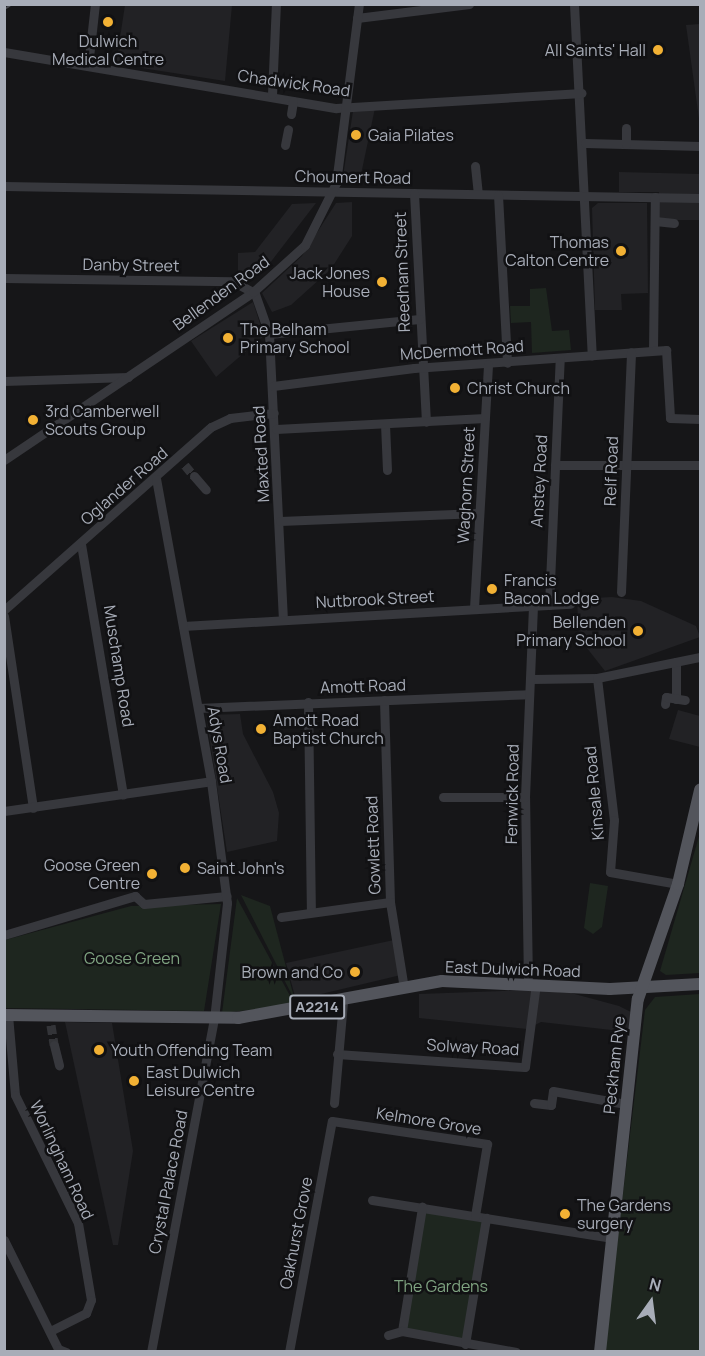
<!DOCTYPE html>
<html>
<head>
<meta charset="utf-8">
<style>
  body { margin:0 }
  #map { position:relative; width:705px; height:1356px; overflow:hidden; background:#161618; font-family:Manrope,sans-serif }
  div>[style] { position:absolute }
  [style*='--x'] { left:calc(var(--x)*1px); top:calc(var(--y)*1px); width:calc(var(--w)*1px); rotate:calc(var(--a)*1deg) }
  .built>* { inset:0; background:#222225 }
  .green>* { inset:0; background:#1e261f }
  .minor-tunnel>* { height:9px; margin-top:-4.5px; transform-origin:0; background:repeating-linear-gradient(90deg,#333438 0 9px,transparent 0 13.5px) }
  .minor>* { height:9px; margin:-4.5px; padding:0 4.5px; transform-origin:4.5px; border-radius:4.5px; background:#37383d }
  .major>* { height:12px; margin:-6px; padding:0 6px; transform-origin:6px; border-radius:6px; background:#53555c }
  .rail>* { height:4.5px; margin-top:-2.25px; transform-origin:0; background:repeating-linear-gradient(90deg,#111113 0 7px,#4a4c52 0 14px); box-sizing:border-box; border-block:2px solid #4a4c52 }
  .dots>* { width:16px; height:16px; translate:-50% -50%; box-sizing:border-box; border:3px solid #111113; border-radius:50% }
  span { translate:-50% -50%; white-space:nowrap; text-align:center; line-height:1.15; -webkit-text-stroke:5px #111113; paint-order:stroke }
  .shield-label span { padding:2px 4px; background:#111113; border:2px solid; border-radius:4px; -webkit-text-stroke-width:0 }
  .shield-label { font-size:15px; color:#a8adb8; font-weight:700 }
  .poi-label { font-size:16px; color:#a8adb8 }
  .right { translate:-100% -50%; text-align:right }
  .left { translate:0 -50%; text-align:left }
  .street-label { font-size:16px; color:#a8adb8 }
  .park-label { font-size:16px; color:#7fa381 }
  .frame { position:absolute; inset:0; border:6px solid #a8adb8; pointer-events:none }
  .north { position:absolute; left:621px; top:1272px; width:60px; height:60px; -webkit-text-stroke:4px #111113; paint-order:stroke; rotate:14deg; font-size:16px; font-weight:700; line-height:24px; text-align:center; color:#a8adb8 }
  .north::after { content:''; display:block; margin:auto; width:21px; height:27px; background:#a8adb8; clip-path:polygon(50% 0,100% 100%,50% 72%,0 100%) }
</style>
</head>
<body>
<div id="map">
  <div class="built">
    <i style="clip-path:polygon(125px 5px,232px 5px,225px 81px,116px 64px)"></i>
    <i style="clip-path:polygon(700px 24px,700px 126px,686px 25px)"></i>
    <i style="clip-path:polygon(375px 108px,359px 184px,342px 183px,353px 111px)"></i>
    <i style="clip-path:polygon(619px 172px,700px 174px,700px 220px,659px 220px,659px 192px,619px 192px)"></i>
    <i style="clip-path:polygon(352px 202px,352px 236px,331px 269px,291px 305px,272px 312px,262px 293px,302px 256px,336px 203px)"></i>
    <i style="clip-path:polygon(316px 203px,263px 272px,238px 276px,238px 253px,255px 252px,292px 204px)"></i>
    <i style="clip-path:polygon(598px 203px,647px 203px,648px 293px,621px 294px,622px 310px,595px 310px,592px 208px)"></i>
    <i style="clip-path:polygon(253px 302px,264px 336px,216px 377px,191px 341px)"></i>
    <i style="clip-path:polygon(612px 597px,641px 601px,696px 626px,700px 637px,605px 671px,579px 638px,577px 599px)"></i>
    <i style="clip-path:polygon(678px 710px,700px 716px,700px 747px,669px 739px)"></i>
    <i style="clip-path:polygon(240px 714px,243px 734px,273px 792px,279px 813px,277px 841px,227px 852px,206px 715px)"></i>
    <i style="clip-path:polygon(394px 940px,401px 975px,296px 1000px,286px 963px)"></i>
    <i style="clip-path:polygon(531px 990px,571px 993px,619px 1006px,631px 1012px,629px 1032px,541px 1022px,527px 1029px,419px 1018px,419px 994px)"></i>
    <i style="clip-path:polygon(65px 1022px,112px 1023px,133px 1151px,118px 1245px,113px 1245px)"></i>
  </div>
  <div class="green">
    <i style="clip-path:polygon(546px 288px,552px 331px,569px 330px,571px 350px,532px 353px,531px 322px,511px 323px,510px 306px,530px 306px,530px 289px)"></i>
    <i style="clip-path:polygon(700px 833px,700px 973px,666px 975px,660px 971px)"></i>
    <i style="clip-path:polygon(590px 883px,608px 886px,602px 927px,593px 934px,584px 928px)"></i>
    <i style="clip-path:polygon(241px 895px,270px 906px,295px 1001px)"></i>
    <i style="clip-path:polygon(237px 898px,295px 1005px,222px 1013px)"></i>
    <i style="clip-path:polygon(221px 904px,204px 1011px,5px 1008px,5px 940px,131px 906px)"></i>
    <i style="clip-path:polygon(700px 994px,700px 1351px,604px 1352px,645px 1010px,655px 997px)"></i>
    <i style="clip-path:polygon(423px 1210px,483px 1220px,463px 1341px,405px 1330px)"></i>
  </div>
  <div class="minor-tunnel">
    <i style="--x:185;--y:465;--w:14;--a:51"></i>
    <i style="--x:51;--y:1025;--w:20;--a:81"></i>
  </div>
  <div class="minor">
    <i style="--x:574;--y:4;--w:352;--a:87.1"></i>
    <i style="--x:357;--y:18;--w:113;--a:-7.1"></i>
    <i style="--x:4;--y:52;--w:337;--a:9.6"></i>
    <i style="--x:336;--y:108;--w:246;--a:-3.5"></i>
    <i style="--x:88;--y:66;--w:62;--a:-83.6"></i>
    <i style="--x:272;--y:94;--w:90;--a:-87.5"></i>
    <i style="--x:291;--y:114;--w:13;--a:-81"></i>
    <i style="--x:585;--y:143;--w:115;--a:1.5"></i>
    <i style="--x:626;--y:144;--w:16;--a:-90"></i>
    <i style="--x:285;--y:145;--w:16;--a:-79"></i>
    <i style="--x:475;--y:166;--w:28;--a:84"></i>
    <i style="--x:4;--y:186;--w:696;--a:0.99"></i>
    <i style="--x:414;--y:193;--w:229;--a:87"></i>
    <i style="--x:498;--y:195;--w:168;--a:86.9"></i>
    <i style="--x:655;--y:221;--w:19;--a:6"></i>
    <i style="--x:4;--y:278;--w:228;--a:0.8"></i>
    <i style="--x:232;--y:281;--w:24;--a:28"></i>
    <i style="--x:254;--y:291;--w:46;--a:70.8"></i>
    <i style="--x:269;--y:334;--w:285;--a:87.2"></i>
    <i style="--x:269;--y:334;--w:151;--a:-5.7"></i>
    <i style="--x:653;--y:350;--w:153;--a:-89.3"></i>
    <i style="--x:4;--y:381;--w:124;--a:-1.8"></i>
    <i style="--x:273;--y:386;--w:142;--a:-7.3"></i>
    <i style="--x:414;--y:368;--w:253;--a:-4.1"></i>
    <i style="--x:666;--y:350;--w:68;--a:86.6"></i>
    <i style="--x:670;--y:418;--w:30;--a:2"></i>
    <i style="--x:385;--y:424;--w:46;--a:87.5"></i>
    <i style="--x:276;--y:429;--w:209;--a:-3"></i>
    <i style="--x:4;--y:460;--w:300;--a:-34"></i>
    <i style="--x:253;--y:292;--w:70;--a:-42.1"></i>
    <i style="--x:305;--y:245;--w:69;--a:-63.4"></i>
    <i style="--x:336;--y:183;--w:180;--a:-82.7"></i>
    <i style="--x:555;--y:465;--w:145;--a:0"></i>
    <i style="--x:194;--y:476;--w:18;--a:49"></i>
    <i style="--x:280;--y:521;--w:199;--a:-2.3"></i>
    <i style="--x:81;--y:544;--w:254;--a:80.5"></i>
    <i style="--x:621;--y:592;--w:240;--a:-87.6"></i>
    <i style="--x:549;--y:605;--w:247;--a:-87.5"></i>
    <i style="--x:474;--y:608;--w:244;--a:-86.7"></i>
    <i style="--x:4;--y:610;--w:276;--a:-41.5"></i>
    <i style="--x:211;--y:427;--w:21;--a:-25"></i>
    <i style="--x:230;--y:418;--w:44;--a:-6.5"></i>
    <i style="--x:4;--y:616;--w:194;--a:81.4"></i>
    <i style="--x:183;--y:626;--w:388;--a:-3.3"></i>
    <i style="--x:676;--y:662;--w:37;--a:90"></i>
    <i style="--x:597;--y:678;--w:143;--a:83.2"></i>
    <i style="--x:614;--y:820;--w:52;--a:94.4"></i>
    <i style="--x:610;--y:872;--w:69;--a:10"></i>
    <i style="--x:532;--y:679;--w:65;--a:-0.9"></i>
    <i style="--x:597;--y:678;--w:104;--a:-11.6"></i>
    <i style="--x:384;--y:700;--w:202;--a:88.3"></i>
    <i style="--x:390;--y:902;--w:87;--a:80.8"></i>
    <i style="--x:308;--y:702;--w:209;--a:89.2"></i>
    <i style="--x:665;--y:704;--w:7;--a:-82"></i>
    <i style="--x:666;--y:697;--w:19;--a:9"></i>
    <i style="--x:198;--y:708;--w:331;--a:-2.4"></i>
    <i style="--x:443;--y:797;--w:82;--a:0"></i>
    <i style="--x:4;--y:811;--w:209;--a:-8.2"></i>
    <i style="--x:281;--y:917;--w:110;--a:-7.8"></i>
    <i style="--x:4;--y:935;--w:137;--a:-16.6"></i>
    <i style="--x:135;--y:896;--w:12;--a:42"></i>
    <i style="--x:144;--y:904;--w:83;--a:-5.5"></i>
    <i style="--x:528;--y:983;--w:186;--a:-90.9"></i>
    <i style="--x:525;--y:797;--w:192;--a:-87.6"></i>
    <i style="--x:8;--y:1015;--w:80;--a:85"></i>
    <i style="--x:15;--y:1095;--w:143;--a:63.8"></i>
    <i style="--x:78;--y:1223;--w:78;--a:80.4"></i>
    <i style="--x:91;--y:1300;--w:14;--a:111"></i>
    <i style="--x:86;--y:1313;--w:40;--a:153.4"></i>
    <i style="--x:54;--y:1045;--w:21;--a:76"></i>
    <i style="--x:337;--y:1054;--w:188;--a:4"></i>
    <i style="--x:525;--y:1067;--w:84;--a:-82.5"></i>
    <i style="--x:334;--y:1103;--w:101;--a:-84.9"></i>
    <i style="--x:534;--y:1103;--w:17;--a:7"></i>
    <i style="--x:551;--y:1105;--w:14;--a:-82"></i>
    <i style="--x:553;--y:1091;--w:74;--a:10.1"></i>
    <i style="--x:372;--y:1200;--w:242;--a:9"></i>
    <i style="--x:4;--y:1240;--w:122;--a:63.6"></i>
    <i style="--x:58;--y:1349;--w:9;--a:21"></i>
    <i style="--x:402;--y:1331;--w:126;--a:-80.8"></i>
    <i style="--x:388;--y:1335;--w:15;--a:-16"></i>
    <i style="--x:402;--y:1331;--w:116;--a:10.4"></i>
    <i style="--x:465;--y:1344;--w:128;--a:-80.5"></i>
    <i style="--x:151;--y:1352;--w:339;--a:-79.3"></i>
    <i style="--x:214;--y:1019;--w:117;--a:-83.6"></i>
    <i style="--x:227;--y:903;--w:123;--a:-97.5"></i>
    <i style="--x:211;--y:781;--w:307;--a:-100.3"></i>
    <i style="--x:289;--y:1352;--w:235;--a:-79.5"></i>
    <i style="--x:332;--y:1121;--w:157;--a:8.4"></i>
    <i style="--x:487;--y:1144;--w:73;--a:99.5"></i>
  </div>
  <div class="major">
    <i style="--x:4;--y:1015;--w:234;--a:0.7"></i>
    <i style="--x:238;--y:1018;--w:207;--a:-10.3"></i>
    <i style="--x:442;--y:981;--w:168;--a:2.7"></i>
    <i style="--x:610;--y:989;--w:90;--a:-3.2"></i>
    <i style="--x:600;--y:1352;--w:355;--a:-83.9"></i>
    <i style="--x:638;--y:999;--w:122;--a:-70.8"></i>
    <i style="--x:678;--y:884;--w:97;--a:-76.8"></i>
  </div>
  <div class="rail">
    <i style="--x:4;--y:7;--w:6;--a:-31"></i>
  </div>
  <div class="dots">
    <i style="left:108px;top:22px;background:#f2b134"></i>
    <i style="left:658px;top:50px;background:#f2b134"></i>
    <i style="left:356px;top:135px;background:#f2b134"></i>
    <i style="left:621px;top:251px;background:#f2b134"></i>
    <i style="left:382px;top:282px;background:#f2b134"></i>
    <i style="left:228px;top:338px;background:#f2b134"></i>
    <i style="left:455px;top:388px;background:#f2b134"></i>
    <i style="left:33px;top:420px;background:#f2b134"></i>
    <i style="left:492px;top:589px;background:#f2b134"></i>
    <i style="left:638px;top:631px;background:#f2b134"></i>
    <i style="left:261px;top:729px;background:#f2b134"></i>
    <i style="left:185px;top:868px;background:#f2b134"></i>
    <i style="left:152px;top:874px;background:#f2b134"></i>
    <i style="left:355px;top:972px;background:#f2b134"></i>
    <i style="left:99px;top:1050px;background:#f2b134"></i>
    <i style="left:134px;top:1081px;background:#f2b134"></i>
    <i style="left:565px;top:1214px;background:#f2b134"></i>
  </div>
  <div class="shield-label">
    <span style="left:317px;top:1007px">A2214</span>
  </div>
  <div class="poi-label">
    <span style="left:108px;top:50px">Dulwich<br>Medical Centre</span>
    <span class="right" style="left:646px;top:50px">All Saints' Hall</span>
    <span class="left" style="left:368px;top:135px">Gaia Pilates</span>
    <span class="right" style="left:609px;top:251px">Thomas<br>Calton Centre</span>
    <span class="right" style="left:370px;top:282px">Jack Jones<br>House</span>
    <span class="left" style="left:240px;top:338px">The Belham<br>Primary School</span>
    <span class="left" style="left:467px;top:388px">Christ Church</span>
    <span class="left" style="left:45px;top:420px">3rd Camberwell<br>Scouts Group</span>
    <span class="left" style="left:504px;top:589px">Francis<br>Bacon Lodge</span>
    <span class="right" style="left:626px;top:631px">Bellenden<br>Primary School</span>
    <span class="left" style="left:273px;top:729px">Amott Road<br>Baptist Church</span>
    <span class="right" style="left:140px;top:874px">Goose Green<br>Centre</span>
    <span class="left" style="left:197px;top:868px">Saint John's</span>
    <span class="right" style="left:343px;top:972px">Brown and Co</span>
    <span class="left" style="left:111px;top:1050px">Youth Offending Team</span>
    <span class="left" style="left:146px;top:1081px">East Dulwich<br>Leisure Centre</span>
    <span class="left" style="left:577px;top:1214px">The Gardens<br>surgery</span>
  </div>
  <div class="street-label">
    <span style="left:294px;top:83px;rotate:8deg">Chadwick Road</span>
    <span style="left:353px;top:177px;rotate:1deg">Choumert Road</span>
    <span style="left:131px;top:265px;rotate:1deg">Danby Street</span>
    <span style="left:402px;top:272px;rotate:-92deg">Reedham Street</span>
    <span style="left:221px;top:293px;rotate:-36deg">Bellenden Road</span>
    <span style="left:462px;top:350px;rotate:-4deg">McDermott Road</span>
    <span style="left:261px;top:454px;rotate:-93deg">Maxted Road</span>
    <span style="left:611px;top:471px;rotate:-88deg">Relf Road</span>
    <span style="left:539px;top:481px;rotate:-87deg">Anstey Road</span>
    <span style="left:466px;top:485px;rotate:-87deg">Waghorn Street</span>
    <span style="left:124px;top:486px;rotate:-41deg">Oglander Road</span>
    <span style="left:375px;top:599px;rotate:-3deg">Nutbrook Street</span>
    <span style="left:119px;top:666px;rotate:81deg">Muschamp Road</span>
    <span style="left:363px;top:686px;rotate:-2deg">Amott Road</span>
    <span style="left:220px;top:745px;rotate:80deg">Adys Road</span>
    <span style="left:594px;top:793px;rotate:-95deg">Kinsale Road</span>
    <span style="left:512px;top:794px;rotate:-89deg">Fenwick Road</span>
    <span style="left:373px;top:845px;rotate:-92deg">Gowlett Road</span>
    <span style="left:513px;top:969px;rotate:2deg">East Dulwich Road</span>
    <span style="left:473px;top:1047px;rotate:3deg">Solway Road</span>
    <span style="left:614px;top:1065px;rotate:-84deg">Peckham Rye</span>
    <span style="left:429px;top:1121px;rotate:9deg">Kelmore Grove</span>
    <span style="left:62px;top:1160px;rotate:65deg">Worlingham Road</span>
    <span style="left:168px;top:1182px;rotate:-79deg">Crystal Palace Road</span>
    <span style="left:296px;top:1233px;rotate:-79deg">Oakhurst Grove</span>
  </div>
  <div class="park-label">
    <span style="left:132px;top:958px">Goose Green</span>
    <span style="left:441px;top:1286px">The Gardens</span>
  </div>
  <div class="frame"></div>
  <div class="north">N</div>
</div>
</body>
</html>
